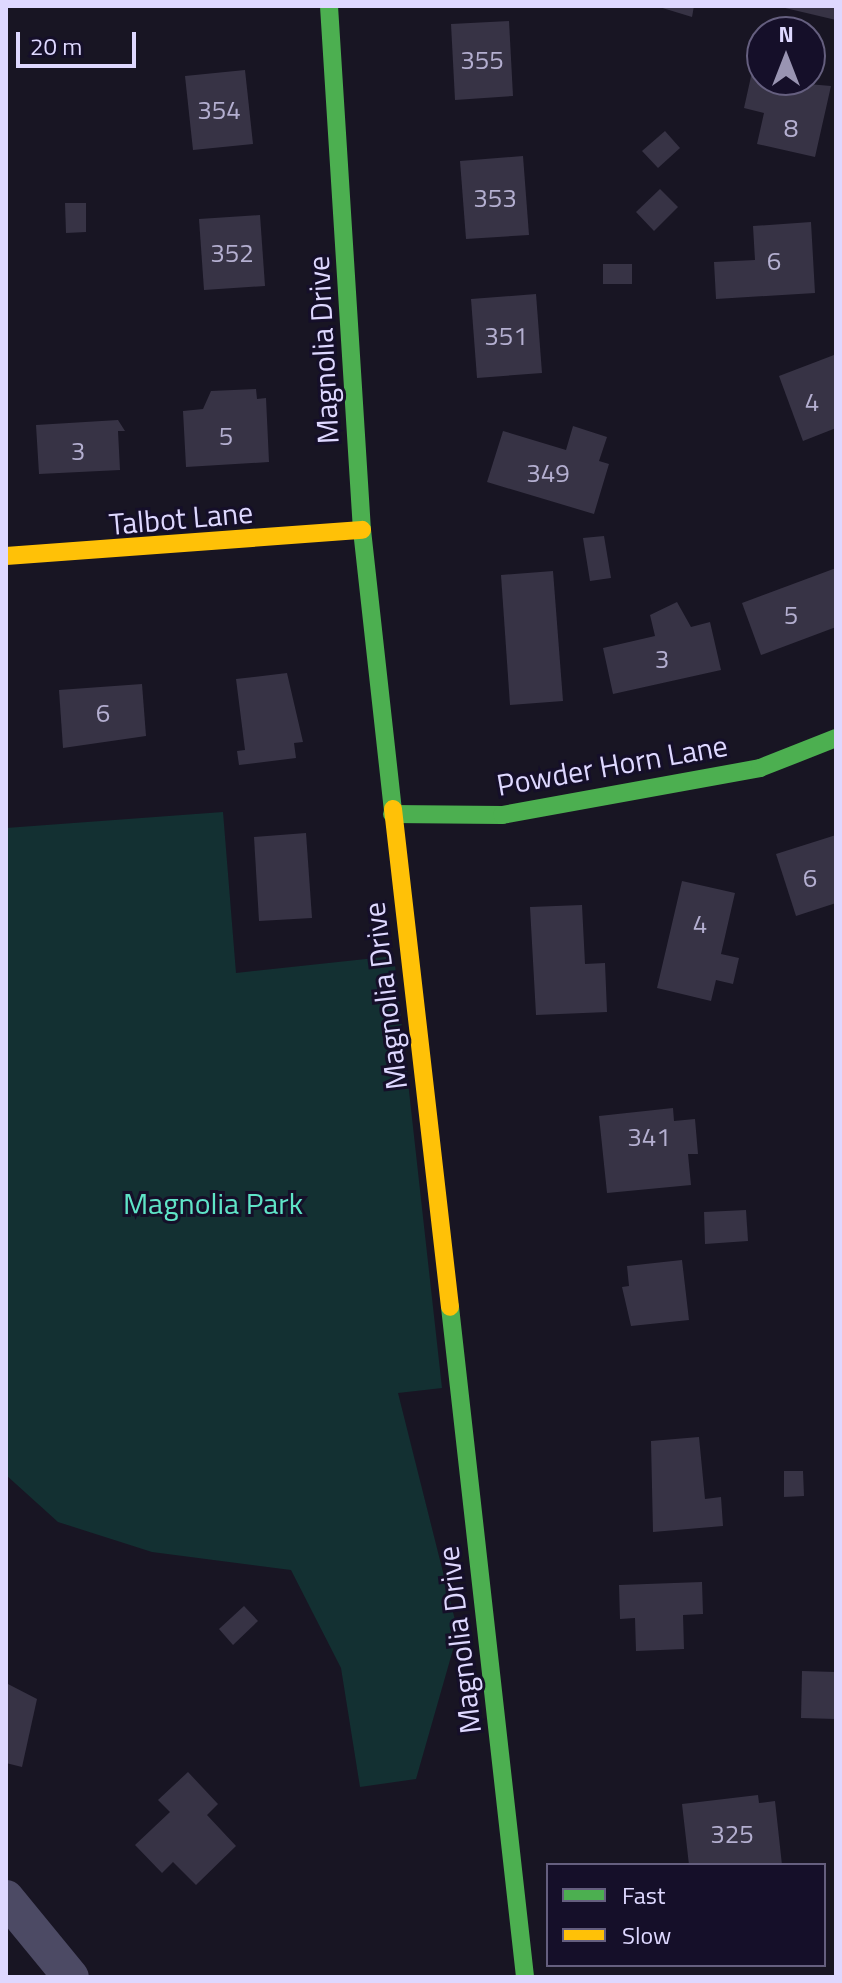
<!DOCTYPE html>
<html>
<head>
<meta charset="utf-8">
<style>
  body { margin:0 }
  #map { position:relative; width:842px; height:1983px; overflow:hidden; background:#181523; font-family:"Titillium Web",sans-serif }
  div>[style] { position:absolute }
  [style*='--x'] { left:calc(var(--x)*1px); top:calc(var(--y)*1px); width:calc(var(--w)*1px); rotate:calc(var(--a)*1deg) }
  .green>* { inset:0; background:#133032 }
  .building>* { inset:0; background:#373345 }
  .street>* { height:36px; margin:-18px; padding:0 18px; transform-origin:18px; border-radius:18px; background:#4c4a64 }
  .fast>* { height:18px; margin:-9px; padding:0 9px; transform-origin:9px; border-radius:9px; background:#4caf50 }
  .slow>* { height:18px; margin:-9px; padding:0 9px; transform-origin:9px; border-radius:9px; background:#ffc107 }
  span { translate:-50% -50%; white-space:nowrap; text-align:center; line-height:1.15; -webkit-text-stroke:6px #150f29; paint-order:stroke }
  .number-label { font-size:26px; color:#b4afd0 }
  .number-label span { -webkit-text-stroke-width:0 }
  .street-label { font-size:30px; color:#ded8ff }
  .park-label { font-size:30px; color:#5fe4c7 }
  .frame { position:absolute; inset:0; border:8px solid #ded8ff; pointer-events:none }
  .legend { position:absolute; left:546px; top:1863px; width:280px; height:104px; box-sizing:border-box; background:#150f29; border:2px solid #655f7f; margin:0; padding:10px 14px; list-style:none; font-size:24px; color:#ded8ff }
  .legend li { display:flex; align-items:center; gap:16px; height:40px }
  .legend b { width:40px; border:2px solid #655f7f }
  .north { position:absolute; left:746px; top:16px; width:80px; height:80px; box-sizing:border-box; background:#150f29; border:2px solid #655f7f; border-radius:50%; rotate:0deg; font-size:22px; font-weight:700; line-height:32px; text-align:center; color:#ded8ff }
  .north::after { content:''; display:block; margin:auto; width:28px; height:36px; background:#9994b2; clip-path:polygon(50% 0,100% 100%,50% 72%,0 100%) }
  .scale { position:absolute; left:16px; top:32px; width:120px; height:36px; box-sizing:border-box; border:4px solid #ded8ff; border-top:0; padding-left:10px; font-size:24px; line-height:28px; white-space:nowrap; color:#ded8ff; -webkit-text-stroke:6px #150f29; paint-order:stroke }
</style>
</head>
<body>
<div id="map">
  <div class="green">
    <i style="clip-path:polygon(223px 812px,236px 973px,394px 956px,442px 1388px,398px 1393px,458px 1632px,416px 1779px,360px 1787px,341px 1668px,291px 1570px,152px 1552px,58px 1522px,6px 1475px,6px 828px)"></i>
  </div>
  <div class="building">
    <i style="clip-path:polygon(656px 6px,694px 6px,692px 17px)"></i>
    <i style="clip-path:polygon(781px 6px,836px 6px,836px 20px,781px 7px)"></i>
    <i style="clip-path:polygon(509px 21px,513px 96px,455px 100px,451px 24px)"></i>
    <i style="clip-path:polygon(245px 70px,253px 144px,193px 150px,185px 76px)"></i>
    <i style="clip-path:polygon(752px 72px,762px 80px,831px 86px,815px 157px,757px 144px,764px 113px,744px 108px)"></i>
    <i style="clip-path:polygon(665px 131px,680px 148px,658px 168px,642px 151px)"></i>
    <i style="clip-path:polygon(523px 156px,529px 235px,466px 239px,460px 161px)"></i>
    <i style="clip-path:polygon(660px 189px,678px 207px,654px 231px,636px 212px)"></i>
    <i style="clip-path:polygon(65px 203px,86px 203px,86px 232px,66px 233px)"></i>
    <i style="clip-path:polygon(260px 215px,265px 286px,204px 290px,199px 219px)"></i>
    <i style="clip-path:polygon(811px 222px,815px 293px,716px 299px,714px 262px,755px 260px,753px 226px)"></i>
    <i style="clip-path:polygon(603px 264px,632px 264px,632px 284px,603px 284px)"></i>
    <i style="clip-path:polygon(536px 294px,542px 373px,477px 378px,471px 299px)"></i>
    <i style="clip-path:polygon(834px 355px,836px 428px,803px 441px,779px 376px)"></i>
    <i style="clip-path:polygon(256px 389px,257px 399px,266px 398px,269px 462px,186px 467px,183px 411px,203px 409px,211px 391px)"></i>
    <i style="clip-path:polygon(118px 420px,125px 431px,118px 431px,120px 470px,39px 474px,36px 425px)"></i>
    <i style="clip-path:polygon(573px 426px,607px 437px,599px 461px,609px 464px,594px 514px,487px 482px,503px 431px,566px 450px)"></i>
    <i style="clip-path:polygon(604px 536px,611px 578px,590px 581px,583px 538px)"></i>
    <i style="clip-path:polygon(836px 568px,836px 627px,761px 655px,742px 603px)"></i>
    <i style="clip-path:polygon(553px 571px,563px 701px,510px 705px,501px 575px)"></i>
    <i style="clip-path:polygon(677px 602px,691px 627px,710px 622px,721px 670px,613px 694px,603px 648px,655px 636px,650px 615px)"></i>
    <i style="clip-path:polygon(287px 673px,303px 742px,294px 743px,296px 758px,239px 765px,237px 751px,245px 750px,236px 679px)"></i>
    <i style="clip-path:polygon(142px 684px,146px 736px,63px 748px,59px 690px)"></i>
    <i style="clip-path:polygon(306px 833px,312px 918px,259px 921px,254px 837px)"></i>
    <i style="clip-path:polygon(836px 835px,836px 903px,796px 916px,776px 854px)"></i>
    <i style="clip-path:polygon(682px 881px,735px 893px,721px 954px,739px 958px,733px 984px,716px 980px,711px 1001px,657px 988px)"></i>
    <i style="clip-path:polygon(582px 905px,585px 964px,605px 963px,607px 1012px,536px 1015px,530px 907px)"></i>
    <i style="clip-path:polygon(673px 1108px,674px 1121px,695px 1119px,698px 1154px,688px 1154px,691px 1185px,607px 1193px,599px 1116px)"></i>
    <i style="clip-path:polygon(746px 1210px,748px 1241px,705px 1244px,704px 1212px)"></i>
    <i style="clip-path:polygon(682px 1260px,689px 1320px,631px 1326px,622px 1287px,629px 1286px,627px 1266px)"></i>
    <i style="clip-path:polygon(699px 1437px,705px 1499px,721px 1497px,723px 1526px,653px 1532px,651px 1441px)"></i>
    <i style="clip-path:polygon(784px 1471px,803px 1471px,804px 1496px,784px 1497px)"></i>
    <i style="clip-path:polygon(702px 1582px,703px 1614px,683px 1615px,684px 1649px,636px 1651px,635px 1618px,620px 1619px,619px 1585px)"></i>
    <i style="clip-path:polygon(244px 1606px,258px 1621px,233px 1645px,219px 1629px)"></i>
    <i style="clip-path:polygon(802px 1671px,836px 1672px,836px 1719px,801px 1718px)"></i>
    <i style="clip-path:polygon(6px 1683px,37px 1699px,22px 1767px,6px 1763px)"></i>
    <i style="clip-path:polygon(188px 1772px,218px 1804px,207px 1815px,236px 1846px,196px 1885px,173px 1862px,162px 1873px,135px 1845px,170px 1812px,158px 1800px)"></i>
    <i style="clip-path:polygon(758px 1795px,759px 1803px,775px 1801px,782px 1865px,689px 1865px,682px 1804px)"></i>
  </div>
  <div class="street">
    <i style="--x:6;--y:1898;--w:102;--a:50.6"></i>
  </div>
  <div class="fast">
    <i style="--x:329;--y:6;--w:525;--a:86.4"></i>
    <i style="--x:362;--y:530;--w:281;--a:83.7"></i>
    <i style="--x:392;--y:814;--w:110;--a:0.5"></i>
    <i style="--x:502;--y:815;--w:262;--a:-10.3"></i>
    <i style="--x:760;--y:768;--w:82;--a:-21.5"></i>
    <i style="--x:450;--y:1307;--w:674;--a:83.61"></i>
  </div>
  <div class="slow">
    <i style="--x:6;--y:556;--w:357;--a:-4.2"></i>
    <i style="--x:393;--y:809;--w:501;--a:83.47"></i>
  </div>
  <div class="number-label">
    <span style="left:482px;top:60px">355</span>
    <span style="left:219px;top:110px">354</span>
    <span style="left:791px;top:128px">8</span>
    <span style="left:495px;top:198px">353</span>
    <span style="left:232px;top:253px">352</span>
    <span style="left:774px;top:261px">6</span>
    <span style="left:506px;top:336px">351</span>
    <span style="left:812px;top:402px">4</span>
    <span style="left:226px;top:436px">5</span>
    <span style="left:78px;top:451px">3</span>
    <span style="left:548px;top:473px">349</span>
    <span style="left:791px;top:615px">5</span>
    <span style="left:662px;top:659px">3</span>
    <span style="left:103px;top:713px">6</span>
    <span style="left:810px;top:878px">6</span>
    <span style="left:700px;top:924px">4</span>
    <span style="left:649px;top:1137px">341</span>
    <span style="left:732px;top:1834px">325</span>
  </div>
  <div class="street-label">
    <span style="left:323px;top:350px;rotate:-93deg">Magnolia Drive</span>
    <span style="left:181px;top:518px;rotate:-5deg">Talbot Lane</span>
    <span style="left:612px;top:765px;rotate:-10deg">Powder Horn Lane</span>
    <span style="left:385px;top:996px;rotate:-97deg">Magnolia Drive</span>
    <span style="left:459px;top:1640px;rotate:-97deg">Magnolia Drive</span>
  </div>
  <div class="park-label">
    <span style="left:213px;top:1203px">Magnolia Park</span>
  </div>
  <div class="frame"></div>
  <ul class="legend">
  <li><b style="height:10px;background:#4caf50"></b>Fast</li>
  <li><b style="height:10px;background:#ffc107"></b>Slow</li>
  </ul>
  <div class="north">N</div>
  <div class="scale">20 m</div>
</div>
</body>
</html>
